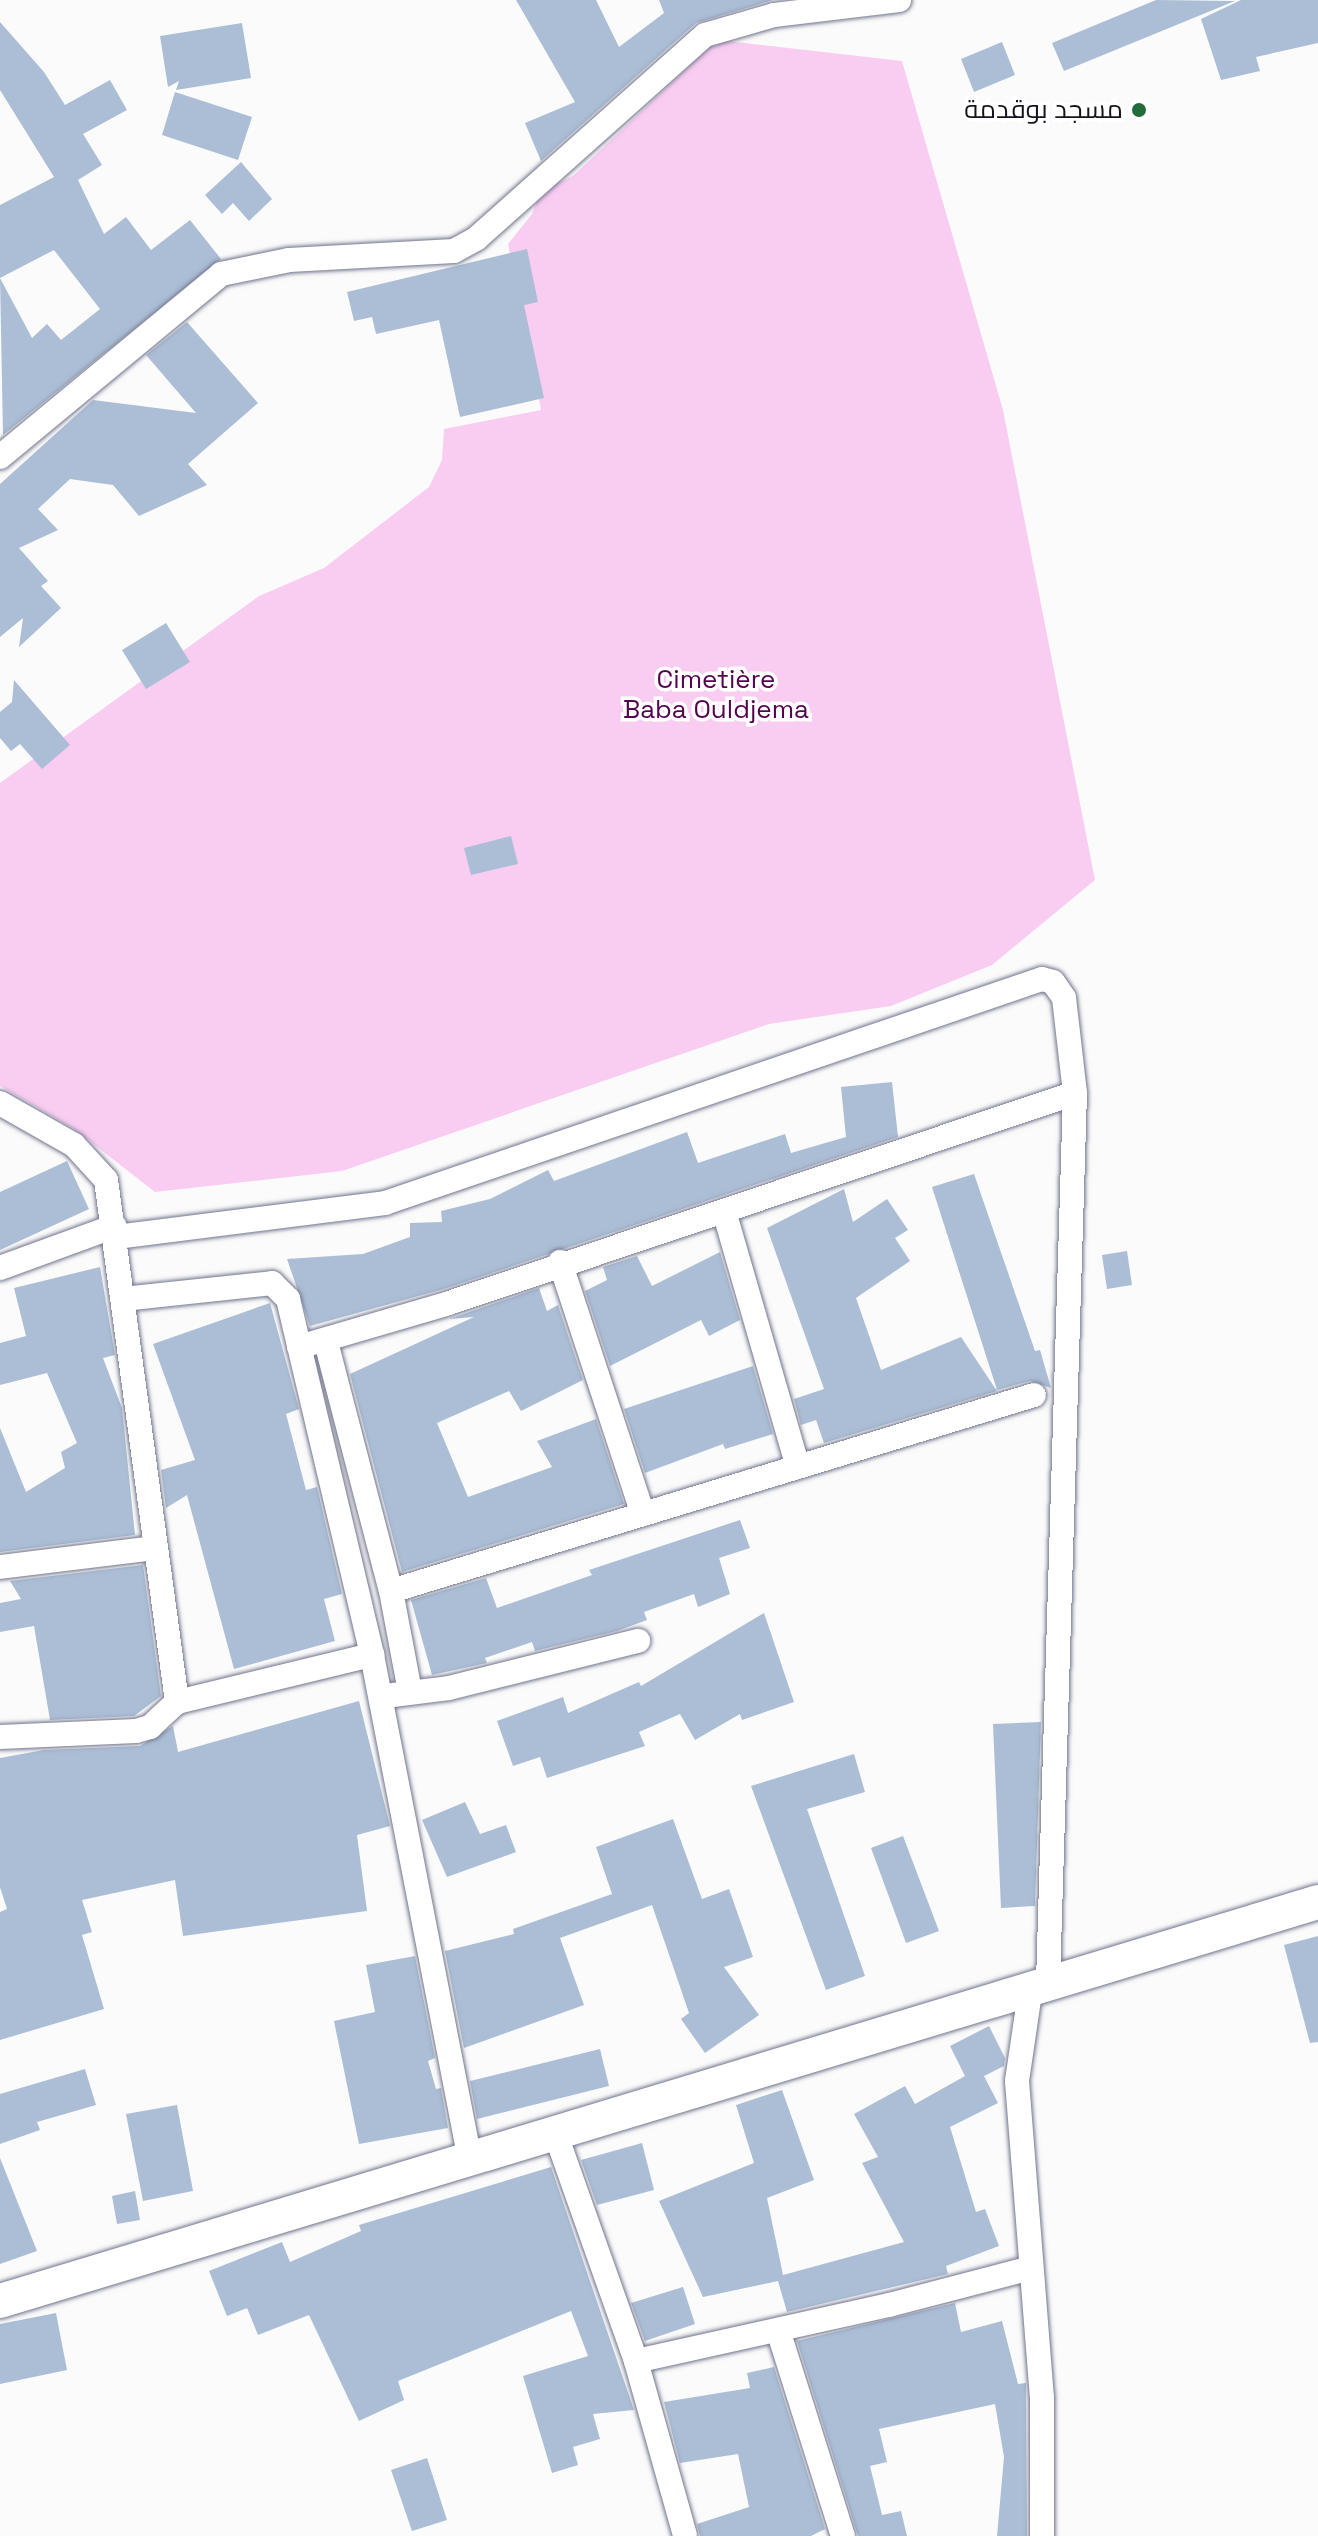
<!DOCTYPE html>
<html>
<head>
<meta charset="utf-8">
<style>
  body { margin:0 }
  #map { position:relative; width:1318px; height:2536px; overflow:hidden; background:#fbfbfb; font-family:"Space Grotesk",Cairo,sans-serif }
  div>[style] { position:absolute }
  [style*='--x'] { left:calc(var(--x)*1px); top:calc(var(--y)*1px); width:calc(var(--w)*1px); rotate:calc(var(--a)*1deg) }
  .green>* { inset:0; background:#f9cdf1 }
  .building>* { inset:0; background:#abbed5 }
  .roads { filter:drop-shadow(0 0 2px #71748d) drop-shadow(0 0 2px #71748d) }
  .minor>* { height:24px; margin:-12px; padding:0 12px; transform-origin:12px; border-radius:12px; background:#fff }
  .secondary>* { height:34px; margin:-17px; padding:0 17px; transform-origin:17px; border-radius:17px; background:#fff }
  .dots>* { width:22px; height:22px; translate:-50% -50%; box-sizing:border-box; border:4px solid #fff; border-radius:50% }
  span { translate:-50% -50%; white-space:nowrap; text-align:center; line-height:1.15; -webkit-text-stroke:7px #fff; paint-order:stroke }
  .poi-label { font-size:26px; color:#14141e }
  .right { translate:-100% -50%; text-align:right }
  .park-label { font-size:26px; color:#54044e }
</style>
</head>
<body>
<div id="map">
  <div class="green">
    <i style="clip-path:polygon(717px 40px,902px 61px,1003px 410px,1095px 880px,992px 965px,891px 1006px,769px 1024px,342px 1171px,155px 1192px,74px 1129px,0 1086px,0 783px,259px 596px,324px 568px,429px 487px,442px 460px,444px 429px,541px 410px,508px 244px,532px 214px,541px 191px,573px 176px)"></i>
  </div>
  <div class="building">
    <i style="clip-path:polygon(516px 0,596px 0,619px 47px,664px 13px,659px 0,773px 0,696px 23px,541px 161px,525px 123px,575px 102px)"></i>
    <i style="clip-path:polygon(1156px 0,1235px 1px,1064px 71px,1052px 43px)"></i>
    <i style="clip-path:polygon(1241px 0,1318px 0,1318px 43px,1256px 57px,1260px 71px,1221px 80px,1201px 19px)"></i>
    <i style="clip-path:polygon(0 22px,44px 72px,65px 105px,110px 80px,127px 110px,83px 134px,102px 165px,78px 180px,104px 234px,126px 217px,151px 250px,190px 220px,221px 259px,3px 435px,0 278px,32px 338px,47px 324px,61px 340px,100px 309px,54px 250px,0 278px,0 205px,54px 177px,0 90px)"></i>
    <i style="clip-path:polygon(242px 23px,251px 78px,176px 90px,179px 81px,168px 87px,160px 36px)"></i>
    <i style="clip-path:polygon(1002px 42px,1015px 75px,974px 92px,961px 59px)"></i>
    <i style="clip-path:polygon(175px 92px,252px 117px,238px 160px,162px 135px)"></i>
    <i style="clip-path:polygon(241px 162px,272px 199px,249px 221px,233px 203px,222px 214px,205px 195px)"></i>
    <i style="clip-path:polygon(527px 249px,538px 302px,524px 305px,544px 398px,460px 417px,439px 320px,376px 334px,372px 317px,354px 321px,347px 292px)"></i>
    <i style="clip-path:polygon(187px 322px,258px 403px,188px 464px,207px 485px,139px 516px,113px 485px,70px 479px,38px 509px,58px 530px,19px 548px,48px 581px,41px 586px,61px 608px,19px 647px,23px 618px,0 637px,0 484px,93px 400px,196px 413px,146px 355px)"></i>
    <i style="clip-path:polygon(166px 623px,190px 662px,146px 689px,122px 650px)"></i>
    <i style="clip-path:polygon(14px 680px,70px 745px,42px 769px,20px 744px,11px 751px,0 738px,0 712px,12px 702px)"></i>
    <i style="clip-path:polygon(511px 836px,518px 864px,471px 875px,464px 848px)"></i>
    <i style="clip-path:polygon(892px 1082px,898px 1137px,444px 1289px,310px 1326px,287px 1259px,363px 1254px,410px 1237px,410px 1223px,442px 1222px,441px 1211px,490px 1199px,548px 1170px,554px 1181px,687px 1132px,698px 1163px,785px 1134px,791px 1153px,846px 1137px,841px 1087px)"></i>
    <i style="clip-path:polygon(67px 1161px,89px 1209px,0 1250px,0 1192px)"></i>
    <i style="clip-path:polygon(974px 1174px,1035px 1351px,1040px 1350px,1051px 1388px,1030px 1381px,997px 1390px,932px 1187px)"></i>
    <i style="clip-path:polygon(844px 1189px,853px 1222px,887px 1199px,908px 1230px,895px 1238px,910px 1261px,856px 1298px,881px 1370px,961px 1337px,997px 1391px,824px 1443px,816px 1420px,801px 1425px,794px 1399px,824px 1389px,767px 1228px)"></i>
    <i style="clip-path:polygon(1127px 1251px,1132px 1285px,1107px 1289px,1102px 1255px)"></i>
    <i style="clip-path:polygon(720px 1252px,740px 1320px,709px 1336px,701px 1320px,610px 1366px,585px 1291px,607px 1280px,603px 1267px,637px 1256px,652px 1286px)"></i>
    <i style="clip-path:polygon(100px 1267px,115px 1355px,103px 1358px,122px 1408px,135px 1535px,0 1552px,0 1428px,26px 1492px,65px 1468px,61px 1452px,77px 1443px,47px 1373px,0 1385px,0 1343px,26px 1336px,14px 1288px)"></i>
    <i style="clip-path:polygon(539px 1288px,547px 1311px,558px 1305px,583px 1380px,521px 1411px,509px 1391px,437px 1423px,468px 1497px,552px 1467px,537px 1441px,596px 1419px,624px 1504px,402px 1572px,350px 1374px,474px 1317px,449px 1319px)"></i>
    <i style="clip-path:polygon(270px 1303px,299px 1409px,286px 1414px,306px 1490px,317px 1487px,342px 1594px,324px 1599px,335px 1641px,234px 1669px,187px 1495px,166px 1508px,161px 1470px,195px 1460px,153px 1344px)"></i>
    <i style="clip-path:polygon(753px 1366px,773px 1434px,725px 1449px,723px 1444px,645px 1473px,624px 1409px)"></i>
    <i style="clip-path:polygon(740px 1520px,750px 1548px,719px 1558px,730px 1594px,698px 1607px,694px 1594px,644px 1612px,647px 1620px,617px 1631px,535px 1651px,532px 1642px,485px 1658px,487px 1663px,432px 1675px,411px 1600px,486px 1578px,497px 1608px,592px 1575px,589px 1570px)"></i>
    <i style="clip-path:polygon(143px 1565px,161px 1696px,134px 1716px,50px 1720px,34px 1626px,0 1632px,0 1603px,21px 1599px,10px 1581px)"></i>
    <i style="clip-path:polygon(764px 1613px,794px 1702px,742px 1720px,740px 1714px,695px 1740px,680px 1714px,639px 1732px,645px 1746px,547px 1778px,540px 1757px,513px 1766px,497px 1721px,563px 1697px,568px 1713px,639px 1682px,641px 1686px)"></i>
    <i style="clip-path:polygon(359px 1701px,390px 1826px,357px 1835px,367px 1911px,183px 1936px,175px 1880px,82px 1900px,92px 1932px,82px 1935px,104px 2009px,0 2040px,0 1912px,7px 1909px,0 1887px,0 1758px,44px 1750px,140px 1746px,173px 1726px,178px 1752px)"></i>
    <i style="clip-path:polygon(1041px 1722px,1035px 1906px,1001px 1908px,993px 1724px)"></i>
    <i style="clip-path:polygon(854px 1754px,865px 1792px,807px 1809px,865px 1976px,826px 1990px,751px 1786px)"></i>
    <i style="clip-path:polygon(465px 1802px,480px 1834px,506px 1825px,516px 1852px,447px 1877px,422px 1820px)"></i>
    <i style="clip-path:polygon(673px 1819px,702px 1899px,729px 1889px,753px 1957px,724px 1967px,759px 2015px,705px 2053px,681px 2019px,689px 2013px,652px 1905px,560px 1938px,584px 2005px,464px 2048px,445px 1951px,514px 1934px,513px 1929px,612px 1894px,596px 1847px)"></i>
    <i style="clip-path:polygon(903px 1836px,939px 1931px,906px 1943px,871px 1848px)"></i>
    <i style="clip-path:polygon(1318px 1936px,1318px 2042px,1310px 2043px,1284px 1945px)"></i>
    <i style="clip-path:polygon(415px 1956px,435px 2058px,428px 2061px,436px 2089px,441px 2088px,448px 2128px,359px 2144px,334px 2021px,375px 2012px,366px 1965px)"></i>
    <i style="clip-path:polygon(989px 2026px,1005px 2058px,1004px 2066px,984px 2076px,998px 2103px,950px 2127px,976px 2212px,985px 2209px,999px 2246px,946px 2266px,948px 2274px,787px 2312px,778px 2281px,703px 2297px,659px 2201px,754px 2163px,736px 2105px,782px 2090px,814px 2180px,767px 2198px,783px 2275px,904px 2242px,862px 2163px,878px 2157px,854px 2114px,905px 2086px,915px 2104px,965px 2076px,950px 2046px)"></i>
    <i style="clip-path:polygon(600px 2049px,609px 2086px,477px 2119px,470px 2081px)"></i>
    <i style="clip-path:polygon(85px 2069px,96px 2105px,37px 2122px,40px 2130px,0 2144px,0 2094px)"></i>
    <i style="clip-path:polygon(177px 2105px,193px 2191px,143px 2201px,126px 2114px)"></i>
    <i style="clip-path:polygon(642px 2143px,654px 2190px,597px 2205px,581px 2160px)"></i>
    <i style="clip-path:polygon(0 2158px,37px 2251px,0 2264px)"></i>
    <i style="clip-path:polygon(551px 2167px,634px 2410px,593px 2414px,600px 2439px,573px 2447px,578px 2465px,552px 2473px,523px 2376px,588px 2356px,571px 2311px,398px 2381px,404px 2400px,359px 2421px,309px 2315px,258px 2335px,247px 2308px,227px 2316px,209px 2271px,282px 2242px,290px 2262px,361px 2231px,359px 2225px)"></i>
    <i style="clip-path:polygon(135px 2191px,140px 2220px,117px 2224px,112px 2196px)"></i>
    <i style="clip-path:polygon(683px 2287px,695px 2324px,645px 2341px,631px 2303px)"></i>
    <i style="clip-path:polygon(955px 2303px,961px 2332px,1002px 2321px,1018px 2384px,1026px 2383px,1027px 2536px,997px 2536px,1004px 2457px,995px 2404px,879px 2429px,887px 2462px,870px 2466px,882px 2515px,901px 2511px,907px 2536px,858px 2536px,797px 2341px)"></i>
    <i style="clip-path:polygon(56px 2313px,67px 2370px,0 2384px,0 2324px)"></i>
    <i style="clip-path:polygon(774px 2367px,825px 2529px,811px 2536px,700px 2536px,697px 2524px,749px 2507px,738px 2454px,680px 2463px,664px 2402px,750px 2388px,747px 2373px)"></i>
    <i style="clip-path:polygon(427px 2458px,447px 2520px,412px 2531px,391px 2470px)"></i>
  </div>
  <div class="roads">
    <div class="minor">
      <i style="--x:0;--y:457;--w:287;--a:-39.6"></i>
      <i style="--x:221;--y:274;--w:69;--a:-11.6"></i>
      <i style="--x:289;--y:260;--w:165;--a:-3.1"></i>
      <i style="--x:454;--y:251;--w:26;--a:-29"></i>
      <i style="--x:477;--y:238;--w:305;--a:-41.7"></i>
      <i style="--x:705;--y:35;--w:72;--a:-16.2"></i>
      <i style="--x:774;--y:15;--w:126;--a:-6.8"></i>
      <i style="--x:0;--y:1103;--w:85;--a:29.6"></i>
      <i style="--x:74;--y:1145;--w:47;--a:47.6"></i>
      <i style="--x:106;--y:1180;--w:527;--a:82.25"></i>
      <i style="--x:724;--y:1211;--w:266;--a:73.9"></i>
      <i style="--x:116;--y:1237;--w:271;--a:-7.2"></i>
      <i style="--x:385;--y:1203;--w:694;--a:-18.83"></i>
      <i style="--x:1042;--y:979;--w:11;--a:15"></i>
      <i style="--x:1053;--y:982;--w:19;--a:55"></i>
      <i style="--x:1064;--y:998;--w:96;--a:83.4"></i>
      <i style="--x:1075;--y:1093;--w:888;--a:91.74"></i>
      <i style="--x:560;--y:1262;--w:265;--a:71.8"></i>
      <i style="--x:0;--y:1268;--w:122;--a:-20.1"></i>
      <i style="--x:123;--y:1299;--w:150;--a:-6.1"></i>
      <i style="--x:272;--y:1283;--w:23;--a:45"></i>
      <i style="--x:288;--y:1299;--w:366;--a:76.7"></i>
      <i style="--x:372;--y:1655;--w:514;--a:79.02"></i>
      <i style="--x:326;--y:1342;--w:257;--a:75.4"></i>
      <i style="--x:391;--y:1591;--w:103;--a:79.3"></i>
      <i style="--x:299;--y:1347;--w:156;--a:-16.3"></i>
      <i style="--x:449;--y:1303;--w:660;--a:-18.54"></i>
      <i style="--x:0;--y:1567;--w:156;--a:-7"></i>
      <i style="--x:391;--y:1591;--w:672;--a:-16.95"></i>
      <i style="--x:393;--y:1695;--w:56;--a:-7.1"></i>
      <i style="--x:449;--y:1688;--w:195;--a:-14"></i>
      <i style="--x:0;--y:1737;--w:136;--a:-2.5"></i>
      <i style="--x:136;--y:1731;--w:15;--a:-16"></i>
      <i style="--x:150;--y:1727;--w:37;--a:-43"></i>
      <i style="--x:177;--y:1702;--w:201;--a:-13.6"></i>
      <i style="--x:1031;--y:1986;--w:96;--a:98.4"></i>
      <i style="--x:1017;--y:2081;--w:317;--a:85.5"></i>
      <i style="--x:1042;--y:2397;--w:139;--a:90"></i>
      <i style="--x:556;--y:2135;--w:240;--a:70.5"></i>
      <i style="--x:636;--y:2361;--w:181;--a:74.3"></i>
      <i style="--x:778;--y:2330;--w:216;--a:72.5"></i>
      <i style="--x:636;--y:2361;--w:259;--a:-12.5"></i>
      <i style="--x:889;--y:2305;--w:147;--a:-14.6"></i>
    </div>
    <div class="secondary">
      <i style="--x:0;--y:2301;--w:1377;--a:-16.84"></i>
    </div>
  </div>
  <div class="dots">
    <i style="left:1139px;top:110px;background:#226d3b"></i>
  </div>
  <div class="poi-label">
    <span class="right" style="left:1123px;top:110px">مسجد بوقدمة</span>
  </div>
  <div class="park-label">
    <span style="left:716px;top:695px">Cimetière<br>Baba Ouldjema</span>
  </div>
</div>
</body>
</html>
